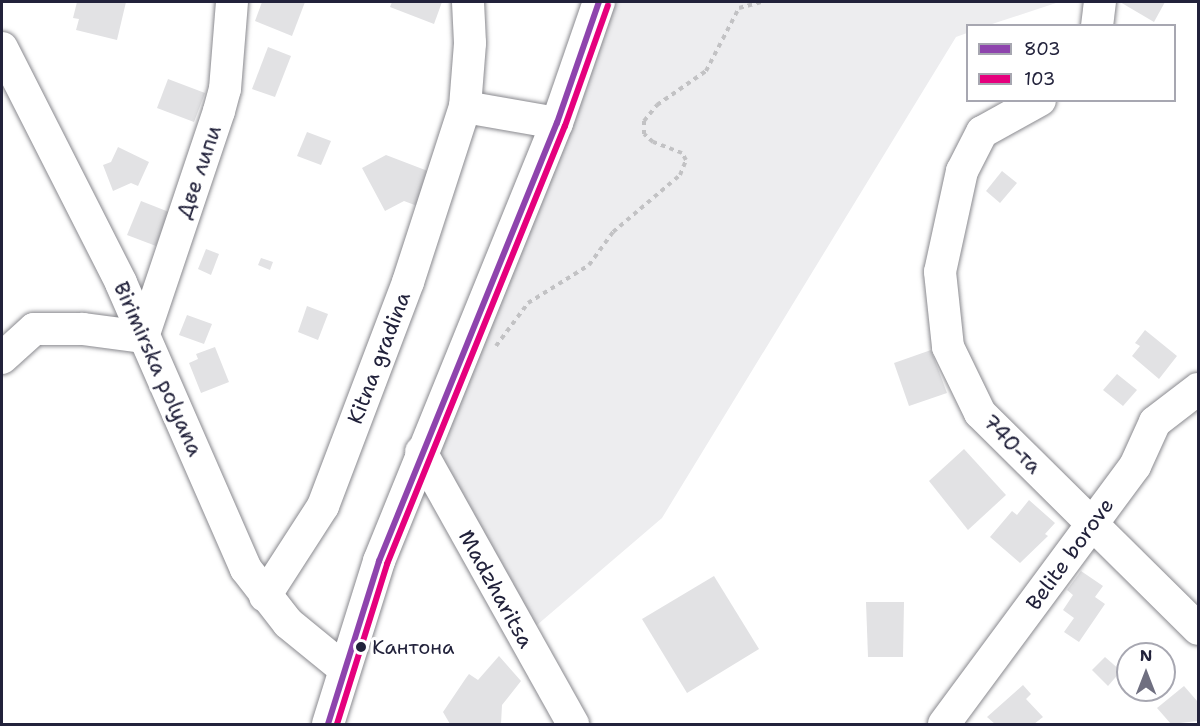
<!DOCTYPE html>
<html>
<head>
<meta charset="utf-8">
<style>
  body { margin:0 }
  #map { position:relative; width:1200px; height:726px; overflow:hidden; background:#fff; font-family:"Shantell Sans",sans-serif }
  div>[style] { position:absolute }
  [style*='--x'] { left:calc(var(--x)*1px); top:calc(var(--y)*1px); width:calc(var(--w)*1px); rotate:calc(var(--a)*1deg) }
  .green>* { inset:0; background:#ededef }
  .building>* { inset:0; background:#e2e2e4 }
  .path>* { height:4px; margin-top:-2px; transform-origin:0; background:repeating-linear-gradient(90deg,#c2c2c4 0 4.5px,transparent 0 9px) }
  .roads { filter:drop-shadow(0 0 2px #8a8a8f) drop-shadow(0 0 2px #8a8a8f) }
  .minor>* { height:32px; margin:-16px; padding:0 16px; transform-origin:16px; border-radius:16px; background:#fff }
  .bus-1>* { height:6px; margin:-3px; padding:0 3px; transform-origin:3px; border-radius:3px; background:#8e44ad }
  .bus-2>* { height:6px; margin:-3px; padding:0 3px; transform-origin:3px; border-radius:3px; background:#e5007d }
  .dots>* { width:16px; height:16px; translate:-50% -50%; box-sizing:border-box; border:3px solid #fff; border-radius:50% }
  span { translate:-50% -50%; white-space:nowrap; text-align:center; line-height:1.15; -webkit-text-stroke:6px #fff; paint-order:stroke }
  .bus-label { font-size:20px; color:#22223b }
  .left { translate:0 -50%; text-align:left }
  .street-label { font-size:21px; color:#22223b }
  .frame { position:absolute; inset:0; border:3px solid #22223b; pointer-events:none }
  .legend { position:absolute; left:966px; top:24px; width:210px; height:78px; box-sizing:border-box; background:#fff; border:2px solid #a7a7b1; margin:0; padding:8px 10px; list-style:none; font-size:18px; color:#22223b }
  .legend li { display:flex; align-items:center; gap:12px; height:30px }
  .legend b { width:30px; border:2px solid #a7a7b1 }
  .north { position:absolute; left:1116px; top:642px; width:60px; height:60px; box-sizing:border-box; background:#fff; border:2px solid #a7a7b1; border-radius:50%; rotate:0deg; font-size:16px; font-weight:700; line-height:24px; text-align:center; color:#22223b }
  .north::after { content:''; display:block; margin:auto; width:21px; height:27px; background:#6f6f80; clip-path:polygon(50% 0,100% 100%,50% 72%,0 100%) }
</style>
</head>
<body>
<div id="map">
  <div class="green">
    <i style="clip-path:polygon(599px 2px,1059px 2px,989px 25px,968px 26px,967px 33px,956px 37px,662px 518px,523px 637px,421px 452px)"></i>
  </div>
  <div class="building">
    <i style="clip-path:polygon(77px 2px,126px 2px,117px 40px,76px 30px,79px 19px,73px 18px)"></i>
    <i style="clip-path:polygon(262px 2px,305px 2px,292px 36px,255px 21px)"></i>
    <i style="clip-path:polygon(392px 2px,442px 2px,434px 24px,390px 7px)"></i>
    <i style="clip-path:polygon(1120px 2px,1165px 2px,1154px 22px)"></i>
    <i style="clip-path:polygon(268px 47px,291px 56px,275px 97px,252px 89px)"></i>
    <i style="clip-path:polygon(168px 79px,205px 93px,194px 122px,157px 108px)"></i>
    <i style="clip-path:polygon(307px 132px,331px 141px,321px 165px,297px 156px)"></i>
    <i style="clip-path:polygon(118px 147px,149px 162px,138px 186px,131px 183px,113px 191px,103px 165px,111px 162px)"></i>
    <i style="clip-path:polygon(386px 155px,433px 173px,420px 207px,404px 201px,385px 211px,362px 168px)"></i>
    <i style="clip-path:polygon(1002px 171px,1017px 183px,1000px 203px,986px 191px)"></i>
    <i style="clip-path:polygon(141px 201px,169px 212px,156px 246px,127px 235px)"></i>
    <i style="clip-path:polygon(206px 249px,219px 254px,211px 275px,198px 269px)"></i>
    <i style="clip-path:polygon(261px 258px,273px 262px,270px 270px,258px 265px)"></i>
    <i style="clip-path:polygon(307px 306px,328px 314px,318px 340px,298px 332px)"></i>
    <i style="clip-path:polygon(187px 315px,212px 324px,204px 344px,179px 335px)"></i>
    <i style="clip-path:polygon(1145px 330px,1177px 356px,1159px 379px,1132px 356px,1140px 346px,1135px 343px)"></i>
    <i style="clip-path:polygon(215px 347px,229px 382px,201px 393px,189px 363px,198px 359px,196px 354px)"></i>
    <i style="clip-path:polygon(931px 350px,947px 393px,909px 406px,894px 363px)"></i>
    <i style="clip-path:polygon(1117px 374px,1137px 390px,1123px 406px,1103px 390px)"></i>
    <i style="clip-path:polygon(964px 449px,1006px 495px,968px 530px,929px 481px)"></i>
    <i style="clip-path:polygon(1029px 500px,1055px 523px,1045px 534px,1048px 536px,1020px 563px,990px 537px,1012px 511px,1017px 515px)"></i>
    <i style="clip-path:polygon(1081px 571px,1103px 586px,1095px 597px,1105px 604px,1079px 642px,1064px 632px,1074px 618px,1063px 610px,1073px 595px,1067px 590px)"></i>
    <i style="clip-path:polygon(714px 576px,759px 649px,687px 693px,642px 619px)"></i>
    <i style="clip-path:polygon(866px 602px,904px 602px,903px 657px,868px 657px)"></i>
    <i style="clip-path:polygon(499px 656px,521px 681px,502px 705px,501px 724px,450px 724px,443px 712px,466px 678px,469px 674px,478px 680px)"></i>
    <i style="clip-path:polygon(1105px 657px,1121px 671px,1108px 686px,1092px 670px)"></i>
    <i style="clip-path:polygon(1023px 685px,1031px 694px,1026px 699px,1043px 717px,1034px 724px,995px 724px,987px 717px)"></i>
    <i style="clip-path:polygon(1184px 686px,1198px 702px,1198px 721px,1171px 724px,1157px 708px)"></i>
  </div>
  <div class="path">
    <i style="--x:496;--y:346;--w:54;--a:-53.3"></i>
    <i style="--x:528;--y:303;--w:72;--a:-31.9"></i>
    <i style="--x:589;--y:265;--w:41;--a:-54"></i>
    <i style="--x:613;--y:232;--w:88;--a:-40.4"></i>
    <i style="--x:680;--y:175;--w:16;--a:-68"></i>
    <i style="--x:686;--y:160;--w:8;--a:-120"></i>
    <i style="--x:682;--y:153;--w:31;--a:-159"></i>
    <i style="--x:653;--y:142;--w:12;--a:-138"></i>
    <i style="--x:644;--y:134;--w:13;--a:-90"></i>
    <i style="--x:644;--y:121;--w:21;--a:-51"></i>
    <i style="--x:657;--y:105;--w:60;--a:-34.8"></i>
    <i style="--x:706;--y:71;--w:71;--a:-62.4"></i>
    <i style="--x:739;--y:8;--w:23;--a:-15"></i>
  </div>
  <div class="roads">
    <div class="minor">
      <i style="--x:1097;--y:26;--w:24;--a:-83"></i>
      <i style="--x:2;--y:48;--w:263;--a:63.1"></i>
      <i style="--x:121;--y:283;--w:312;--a:66.4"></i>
      <i style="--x:246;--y:569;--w:68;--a:52.1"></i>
      <i style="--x:288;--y:623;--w:71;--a:39.3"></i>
      <i style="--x:1040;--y:100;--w:66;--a:151.1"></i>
      <i style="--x:982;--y:132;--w:44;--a:117.1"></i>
      <i style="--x:962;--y:171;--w:103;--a:102.3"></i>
      <i style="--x:940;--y:272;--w:75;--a:83.9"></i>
      <i style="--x:948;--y:347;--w:73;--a:64.1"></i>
      <i style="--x:980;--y:413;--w:307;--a:44.7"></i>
      <i style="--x:465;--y:107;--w:93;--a:9.9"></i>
      <i style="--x:143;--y:337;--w:238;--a:-71.4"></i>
      <i style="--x:219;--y:111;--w:23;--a:-75"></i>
      <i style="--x:225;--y:89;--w:87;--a:-85.4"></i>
      <i style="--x:2;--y:358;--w:43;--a:-42.2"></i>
      <i style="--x:34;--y:329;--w:49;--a:0"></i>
      <i style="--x:83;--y:329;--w:61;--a:7.6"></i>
      <i style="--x:421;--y:452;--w:312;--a:60.8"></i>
      <i style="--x:265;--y:596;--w:107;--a:-57.2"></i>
      <i style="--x:323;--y:506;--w:240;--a:-69.2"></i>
      <i style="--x:408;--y:282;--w:184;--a:-72"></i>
      <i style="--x:465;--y:107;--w:64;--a:-85.5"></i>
      <i style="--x:470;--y:43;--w:41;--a:-92.8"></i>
      <i style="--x:328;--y:724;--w:171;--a:-72.6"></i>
      <i style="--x:379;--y:561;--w:473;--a:-67.9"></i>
      <i style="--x:557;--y:123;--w:128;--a:-70.9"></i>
      <i style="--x:944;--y:724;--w:321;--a:-53.5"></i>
      <i style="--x:1135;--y:466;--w:48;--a:-65.6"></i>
      <i style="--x:1155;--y:422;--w:54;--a:-37.5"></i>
    </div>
  </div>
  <div class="bus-1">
    <i style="--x:328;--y:724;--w:171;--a:-72.6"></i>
    <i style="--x:379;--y:561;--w:473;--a:-67.9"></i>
    <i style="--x:557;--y:123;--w:128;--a:-70.9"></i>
  </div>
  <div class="bus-2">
    <i style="--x:337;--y:724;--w:168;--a:-72.6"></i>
    <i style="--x:387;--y:564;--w:473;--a:-67.9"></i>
    <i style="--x:565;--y:126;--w:128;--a:-70.4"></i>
  </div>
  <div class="dots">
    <i style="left:361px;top:647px;background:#22223b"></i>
  </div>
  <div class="bus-label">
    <span class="left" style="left:372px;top:647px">Кантона</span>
  </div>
  <div class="street-label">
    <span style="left:199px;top:172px;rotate:-71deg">Две липи</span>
    <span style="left:379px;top:358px;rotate:-69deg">Kitna gradina</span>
    <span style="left:158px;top:369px;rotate:66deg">Birimirska polyana</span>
    <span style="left:1012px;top:444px;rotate:46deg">740-та</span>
    <span style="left:1070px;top:554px;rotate:-54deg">Belite borove</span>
    <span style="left:496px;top:589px;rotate:61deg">Madzharitsa</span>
  </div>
  <div class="frame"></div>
  <ul class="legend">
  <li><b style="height:8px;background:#8e44ad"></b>803</li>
  <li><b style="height:8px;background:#e5007d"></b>103</li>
  </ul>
  <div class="north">N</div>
</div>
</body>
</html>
